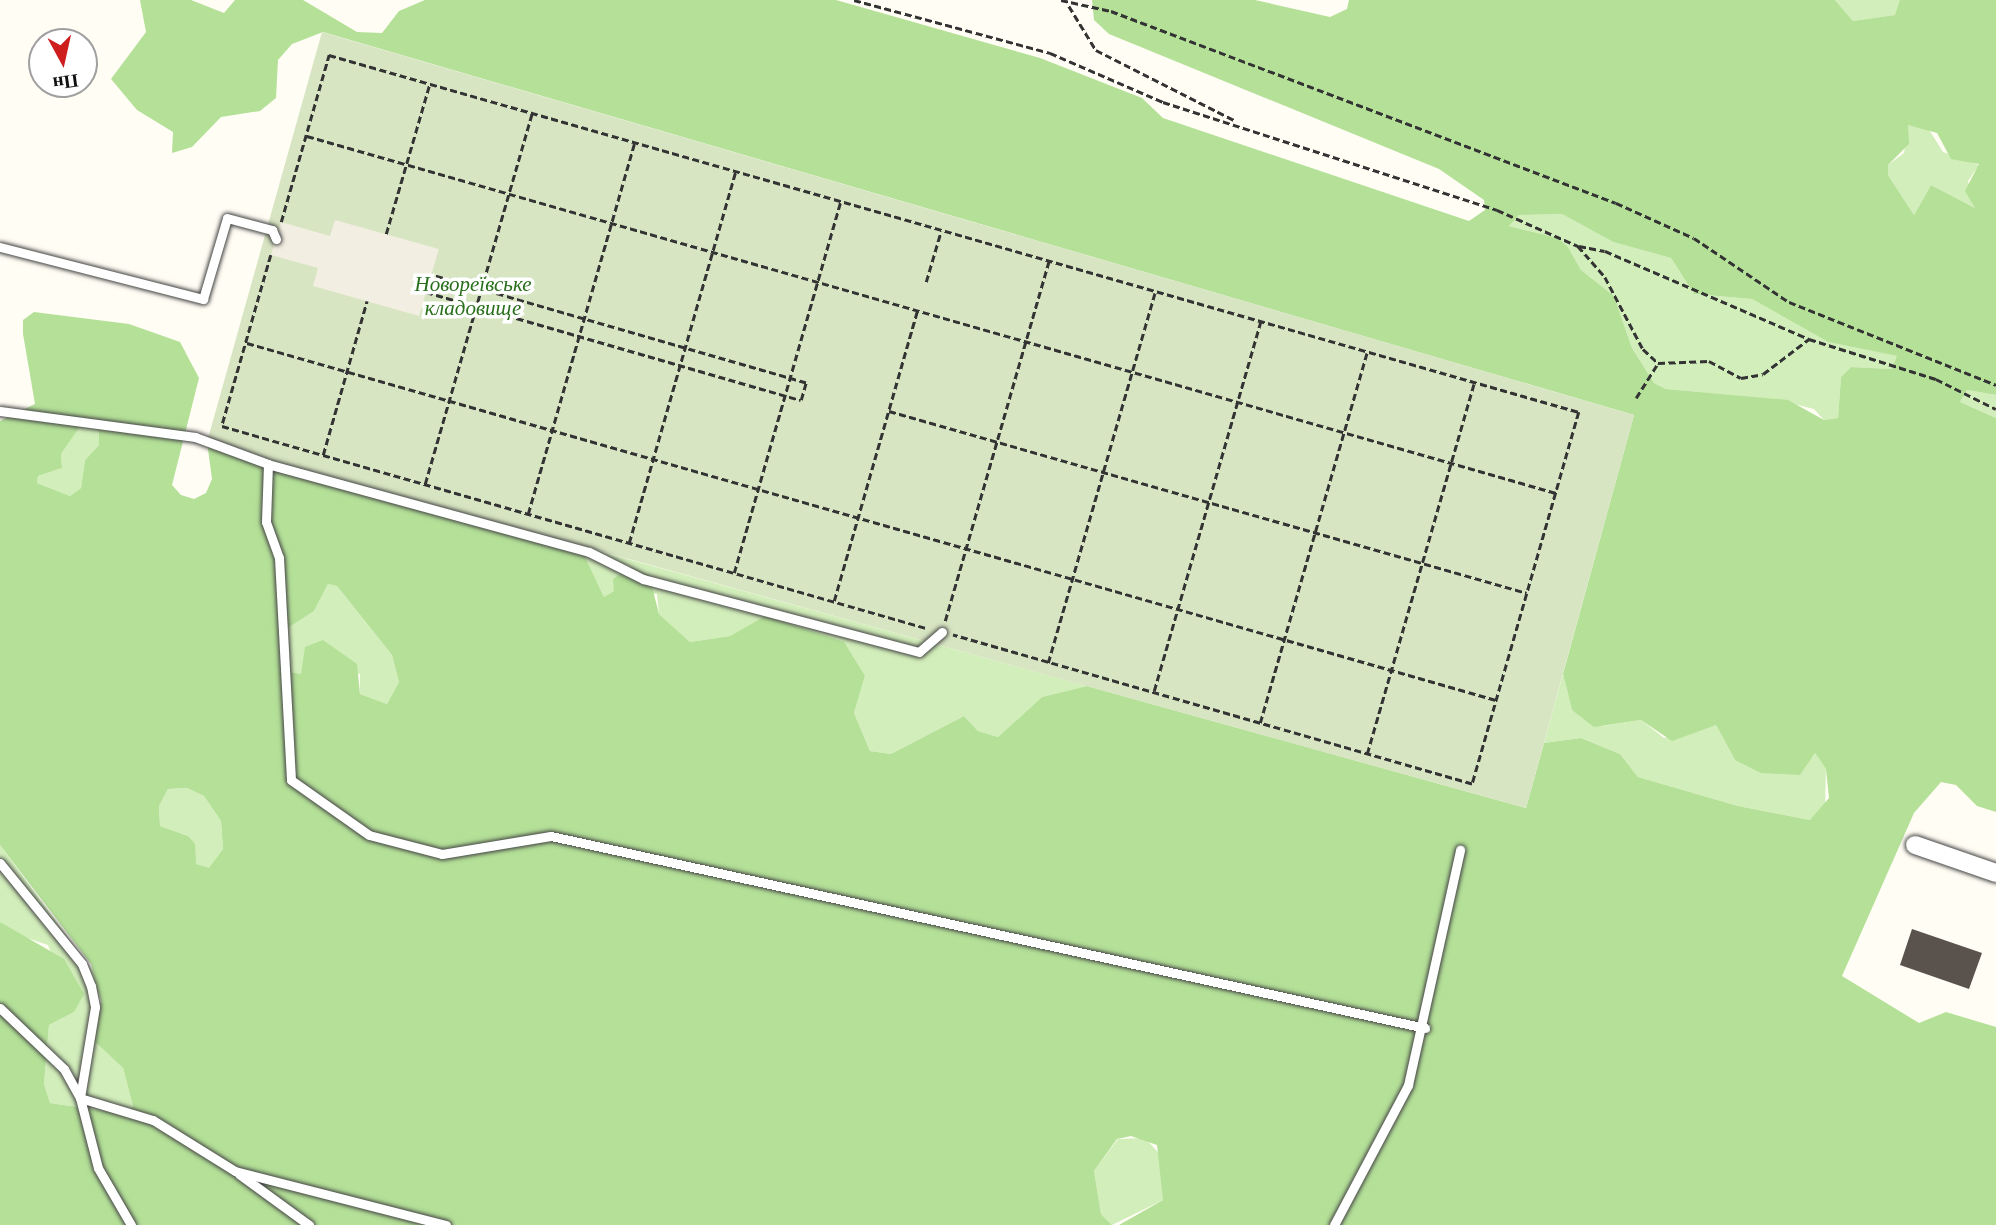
<!DOCTYPE html>
<html>
<head>
<meta charset="utf-8">
<style>
  body { margin:0 }
  #map { position:relative; width:1996px; height:1225px; overflow:hidden; background:#fffdf4; font-family:"Libre Baskerville",serif }
  div>[style] { position:absolute }
  [style*='--x'] { left:calc(var(--x)*1px); top:calc(var(--y)*1px); width:calc(var(--w)*1px); rotate:calc(var(--a)*1deg) }
  .green>* { inset:0; background:#d2eeba }
  .forest>* { inset:0; background:#b4e098 }
  .cemetery>* { inset:0; background:#d7e5c2 }
  .plaza>* { inset:0; background:#f2eee1 }
  .building>* { inset:0; background:#5a524c }
  .path>* { height:2.5px; margin-top:-1.25px; transform-origin:0; background:repeating-linear-gradient(90deg,#333 0 7px,transparent 0 10.5px) }
  .roads { filter:drop-shadow(0 0 2px #444) drop-shadow(0 0 2px #444) }
  .lane>* { height:9px; margin:-4.5px; padding:0 4.5px; transform-origin:4.5px; border-radius:4.5px; background:#fff }
  .street>* { height:18px; margin:-9px; padding:0 9px; transform-origin:9px; border-radius:9px; background:#fff }
  span { translate:-50% -50%; white-space:nowrap; text-align:center; line-height:1.15; -webkit-text-stroke:7px #fff; paint-order:stroke }
  .park-label { font-size:21px; color:#276f1a; font-style:italic }
  .north { position:absolute; left:28px; top:28px; width:70px; height:70px; box-sizing:border-box; background:#fff; border:2px solid #a0a0a0; border-radius:50%; rotate:172deg; font-size:19px; font-weight:700; line-height:28px; text-align:center; color:#111 }
  .north::after { content:''; display:block; margin:auto; width:24px; height:32px; background:#cd1e1d; clip-path:polygon(50% 0,100% 100%,50% 72%,0 100%) }
</style>
</head>
<body>
<div id="map">
  <div class="green">
    <i style="clip-path:polygon(1835px 0,1900px 0,1902px 3px,1895px 15px,1853px 21px)"></i>
    <i style="clip-path:polygon(1908px 125px,1928px 128px,1943px 152px,1979px 165px,1968px 181px,1975px 208px,1931px 185px,1914px 215px,1888px 175px,1888px 165px,1904px 153px)"></i>
    <i style="clip-path:polygon(1562px 214px,1613px 242px,1671px 258px,1694px 294px,1752px 299px,1828px 342px,1898px 356px,1892px 369px,1851px 367px,1841px 377px,1838px 418px,1824px 420px,1814px 409px,1774px 399px,1666px 389px,1654px 383px,1632px 348px,1614px 296px,1581px 270px,1568px 247px,1558px 238px,1509px 226px,1519px 215px)"></i>
    <i style="clip-path:polygon(1967px 390px,1996px 395px,1996px 418px,1960px 402px)"></i>
    <i style="clip-path:polygon(85px 418px,99px 432px,99px 445px,85px 460px,81px 488px,70px 496px,37px 483px,38px 476px,62px 468px,61px 454px)"></i>
    <i style="clip-path:polygon(580px 546px,1087px 686px,1042px 697px,998px 737px,978px 731px,964px 716px,891px 754px,870px 751px,854px 713px,865px 676px,803px 631px,765px 616px,730px 636px,690px 642px,659px 614px,657px 594px,614px 591px,604px 597px)"></i>
    <i style="clip-path:polygon(328px 584px,337px 586px,392px 655px,399px 682px,387px 704px,360px 694px,360px 674px,306px 666px,301px 674px,291px 672px,282px 632px,314px 611px)"></i>
    <i style="clip-path:polygon(1563px 674px,1572px 710px,1603px 726px,1641px 720px,1664px 738px,1716px 725px,1735px 760px,1809px 761px,1815px 753px,1826px 769px,1825px 807px,1810px 820px,1738px 806px,1638px 777px,1620px 754px,1581px 738px,1544px 743px)"></i>
    <i style="clip-path:polygon(187px 788px,204px 796px,221px 821px,223px 849px,209px 869px,196px 864px,188px 836px,160px 826px,159px 806px,168px 789px)"></i>
    <i style="clip-path:polygon(0 845px,100px 981px,94px 1041px,123px 1068px,133px 1106px,126px 1114px,50px 1103px,44px 1084px,49px 1025px,74px 1012px,48px 945px,9px 932px,0 922px)"></i>
    <i style="clip-path:polygon(1145px 1138px,1163px 1158px,1163px 1200px,1112px 1225px,1101px 1214px,1094px 1171px,1118px 1139px)"></i>
  </div>
  <div class="forest">
    <i style="clip-path:polygon(evenodd,140px 0,191px 0,224px 13px,235px 0,303px 0,357px 32px,382px 33px,399px 11px,425px 0,836px 0,1040px 58px,1142px 98px,1163px 118px,1469px 221px,1485px 210px,1484px 200px,1439px 169px,1109px 34px,1094px 20px,1092px 0,1255px 0,1330px 17px,1347px 9px,1349px 0,1835px 0,1853px 21px,1895px 15px,1900px 0,1996px 0,1996px 395px,1967px 390px,1960px 402px,1996px 418px,1996px 812px,1977px 806px,1956px 785px,1941px 782px,1914px 813px,1842px 976px,1919px 1023px,1946px 1012px,1996px 1027px,1996px 1225px,1119px 1225px,1163px 1200px,1157px 1145px,1131px 1136px,1117px 1139px,1094px 1171px,1101px 1214px,1112px 1225px,0 1225px,0 922px,64px 959px,84px 994px,74px 1012px,49px 1025px,44px 1084px,50px 1103px,126px 1114px,133px 1106px,123px 1068px,94px 1041px,101px 1001px,91px 964px,0 845px,0 421px,35px 404px,23px 334px,23px 320px,34px 312px,129px 324px,180px 342px,199px 378px,172px 485px,181px 495px,194px 499px,206px 493px,212px 479px,207px 442px,580px 546px,604px 597px,614px 591px,613px 579px,630px 567px,649px 575px,659px 614px,690px 642px,730px 636px,765px 616px,844px 642px,865px 676px,854px 713px,870px 751px,891px 754px,964px 716px,978px 731px,998px 737px,1042px 697px,1087px 686px,1526px 808px,1544px 743px,1581px 738px,1620px 754px,1638px 777px,1738px 806px,1810px 820px,1829px 798px,1826px 769px,1815px 753px,1800px 775px,1761px 773px,1735px 760px,1716px 725px,1672px 741px,1641px 720px,1594px 727px,1572px 710px,1563px 674px,1634px 415px,323px 32px,292px 44px,278px 60px,276px 98px,260px 111px,221px 117px,192px 147px,172px 153px,173px 132px,137px 110px,111px 79px,146px 32px,140px 0,1908px 125px,1937px 133px,1951px 159px,1979px 164px,1965px 191px,1975px 208px,1931px 185px,1914px 215px,1888px 175px,1888px 165px,1909px 144px,1908px 125px,140px 0,1562px 214px,1613px 242px,1671px 258px,1694px 294px,1752px 299px,1828px 342px,1897px 356px,1892px 369px,1851px 367px,1841px 377px,1838px 418px,1824px 420px,1788px 400px,1666px 389px,1654px 383px,1632px 348px,1614px 296px,1581px 270px,1568px 247px,1558px 238px,1509px 226px,1519px 215px,1562px 214px,140px 0,85px 419px,99px 432px,99px 445px,85px 460px,81px 488px,70px 496px,37px 483px,38px 476px,62px 468px,61px 454px,85px 419px,140px 0,328px 584px,337px 586px,392px 655px,399px 682px,387px 704px,360px 694px,357px 664px,323px 640px,305px 647px,301px 674px,291px 672px,282px 632px,314px 611px,328px 584px,140px 0,187px 788px,204px 796px,221px 821px,223px 849px,209px 868px,196px 864px,195px 844px,188px 836px,160px 826px,159px 806px,168px 789px,187px 788px)"></i>
  </div>
  <div class="cemetery">
    <i style="clip-path:polygon(322px 32px,1634px 415px,1526px 808px,207px 442px)"></i>
  </div>
  <div class="plaza">
    <i style="clip-path:polygon(335px 220px,439px 249px,419px 316px,313px 286px,318px 268px,271px 255px,281px 222px,330px 236px)"></i>
  </div>
  <div class="building">
    <i style="clip-path:polygon(1912px 929px,1982px 953px,1969px 989px,1900px 965px)"></i>
  </div>
  <div class="path">
    <i style="--x:854;--y:0;--w:203;--a:15.1"></i>
    <i style="--x:1050;--y:53;--w:123;--a:23.4"></i>
    <i style="--x:1163;--y:102;--w:351;--a:17.9"></i>
    <i style="--x:1497;--y:210;--w:89;--a:24"></i>
    <i style="--x:1578;--y:246;--w:41;--a:48.9"></i>
    <i style="--x:1605;--y:277;--w:81;--a:62.2"></i>
    <i style="--x:1643;--y:349;--w:21;--a:43"></i>
    <i style="--x:1061;--y:0;--w:51;--a:12.4"></i>
    <i style="--x:1111;--y:11;--w:540;--a:20.82"></i>
    <i style="--x:1616;--y:203;--w:85;--a:24.2"></i>
    <i style="--x:1694;--y:238;--w:115;--a:34"></i>
    <i style="--x:1789;--y:302;--w:223;--a:21.8"></i>
    <i style="--x:1069;--y:6;--w:52;--a:58.5"></i>
    <i style="--x:1096;--y:50;--w:155;--a:26.9"></i>
    <i style="--x:307;--y:136;--w:1299;--a:15.95"></i>
    <i style="--x:281;--y:222;--w:174;--a:-74"></i>
    <i style="--x:329;--y:55;--w:1300;--a:15.94"></i>
    <i style="--x:1579;--y:412;--w:387;--a:106"></i>
    <i style="--x:1472;--y:784;--w:540;--a:-163.98"></i>
    <i style="--x:386;--y:234;--w:157;--a:-73.8"></i>
    <i style="--x:1579;--y:246;--w:26;--a:11"></i>
    <i style="--x:1605;--y:251;--w:222;--a:23.3"></i>
    <i style="--x:271;--y:255;--w:178;--a:106"></i>
    <i style="--x:222;--y:426;--w:732;--a:16.01"></i>
    <i style="--x:926;--y:282;--w:53;--a:-73.6"></i>
    <i style="--x:426;--y:292;--w:390;--a:16.1"></i>
    <i style="--x:801;--y:400;--w:18;--a:-74"></i>
    <i style="--x:806;--y:383;--w:390;--a:-163.9"></i>
    <i style="--x:247;--y:343;--w:1299;--a:15.95"></i>
    <i style="--x:1636;--y:398;--w:41;--a:-57.8"></i>
    <i style="--x:1658;--y:363;--w:51;--a:-2.2"></i>
    <i style="--x:1709;--y:361;--w:36;--a:28"></i>
    <i style="--x:1741;--y:378;--w:22;--a:-10"></i>
    <i style="--x:1763;--y:374;--w:58;--a:-37.3"></i>
    <i style="--x:1809;--y:339;--w:133;--a:17.5"></i>
    <i style="--x:1936;--y:379;--w:67;--a:26.6"></i>
    <i style="--x:889;--y:411;--w:663;--a:15.92"></i>
    <i style="--x:323;--y:455;--w:160;--a:-74.1"></i>
    <i style="--x:425;--y:484;--w:385;--a:-73.9"></i>
    <i style="--x:528;--y:514;--w:387;--a:-74"></i>
    <i style="--x:629;--y:543;--w:387;--a:-74"></i>
    <i style="--x:734;--y:573;--w:387;--a:-74"></i>
    <i style="--x:834;--y:601;--w:301;--a:-74"></i>
    <i style="--x:945;--y:621;--w:375;--a:-73.9"></i>
    <i style="--x:1048;--y:663;--w:385;--a:-73.9"></i>
    <i style="--x:1154;--y:691;--w:385;--a:-73.9"></i>
    <i style="--x:1260;--y:723;--w:385;--a:-73.9"></i>
    <i style="--x:1367;--y:754;--w:385;--a:-73.9"></i>
  </div>
  <div class="roads">
    <div class="lane">
      <i style="--x:0;--y:247;--w:210;--a:14.4"></i>
      <i style="--x:203;--y:299;--w:84;--a:-73.5"></i>
      <i style="--x:227;--y:218;--w:47;--a:14.9"></i>
      <i style="--x:272;--y:230;--w:10;--a:66"></i>
      <i style="--x:0;--y:411;--w:197;--a:7.6"></i>
      <i style="--x:195;--y:437;--w:78;--a:20.3"></i>
      <i style="--x:942;--y:632;--w:30;--a:139"></i>
      <i style="--x:919;--y:652;--w:285;--a:-165.2"></i>
      <i style="--x:643;--y:579;--w:60;--a:-153.4"></i>
      <i style="--x:589;--y:552;--w:333;--a:-164.7"></i>
      <i style="--x:268;--y:464;--w:58;--a:92"></i>
      <i style="--x:266;--y:522;--w:38;--a:70"></i>
      <i style="--x:279;--y:558;--w:222;--a:86.9"></i>
      <i style="--x:291;--y:780;--w:95;--a:35.2"></i>
      <i style="--x:369;--y:835;--w:75;--a:14.6"></i>
      <i style="--x:442;--y:854;--w:110;--a:-9.4"></i>
      <i style="--x:551;--y:836;--w:895;--a:12.39"></i>
      <i style="--x:0;--y:863;--w:130;--a:50.9"></i>
      <i style="--x:82;--y:964;--w:24;--a:68"></i>
      <i style="--x:91;--y:986;--w:21;--a:79"></i>
      <i style="--x:95;--y:1007;--w:92;--a:99.4"></i>
      <i style="--x:80;--y:1098;--w:72;--a:75.6"></i>
      <i style="--x:98;--y:1168;--w:66;--a:59.9"></i>
      <i style="--x:0;--y:1008;--w:88;--a:43.6"></i>
      <i style="--x:64;--y:1069;--w:33;--a:61"></i>
      <i style="--x:80;--y:1098;--w:76;--a:16.8"></i>
      <i style="--x:153;--y:1120;--w:97;--a:31.9"></i>
      <i style="--x:235;--y:1171;--w:218;--a:14.4"></i>
      <i style="--x:239;--y:1174;--w:87;--a:36.1"></i>
      <i style="--x:1334;--y:1225;--w:158;--a:-62.1"></i>
      <i style="--x:1408;--y:1085;--w:241;--a:-77.5"></i>
    </div>
    <div class="street">
      <i style="--x:1915;--y:845;--w:86;--a:19.1"></i>
    </div>
  </div>
  <div class="park-label">
    <span style="left:473px;top:296px">Новореївське<br>кладовище</span>
  </div>
  <div class="north">Пн</div>
</div>
</body>
</html>
